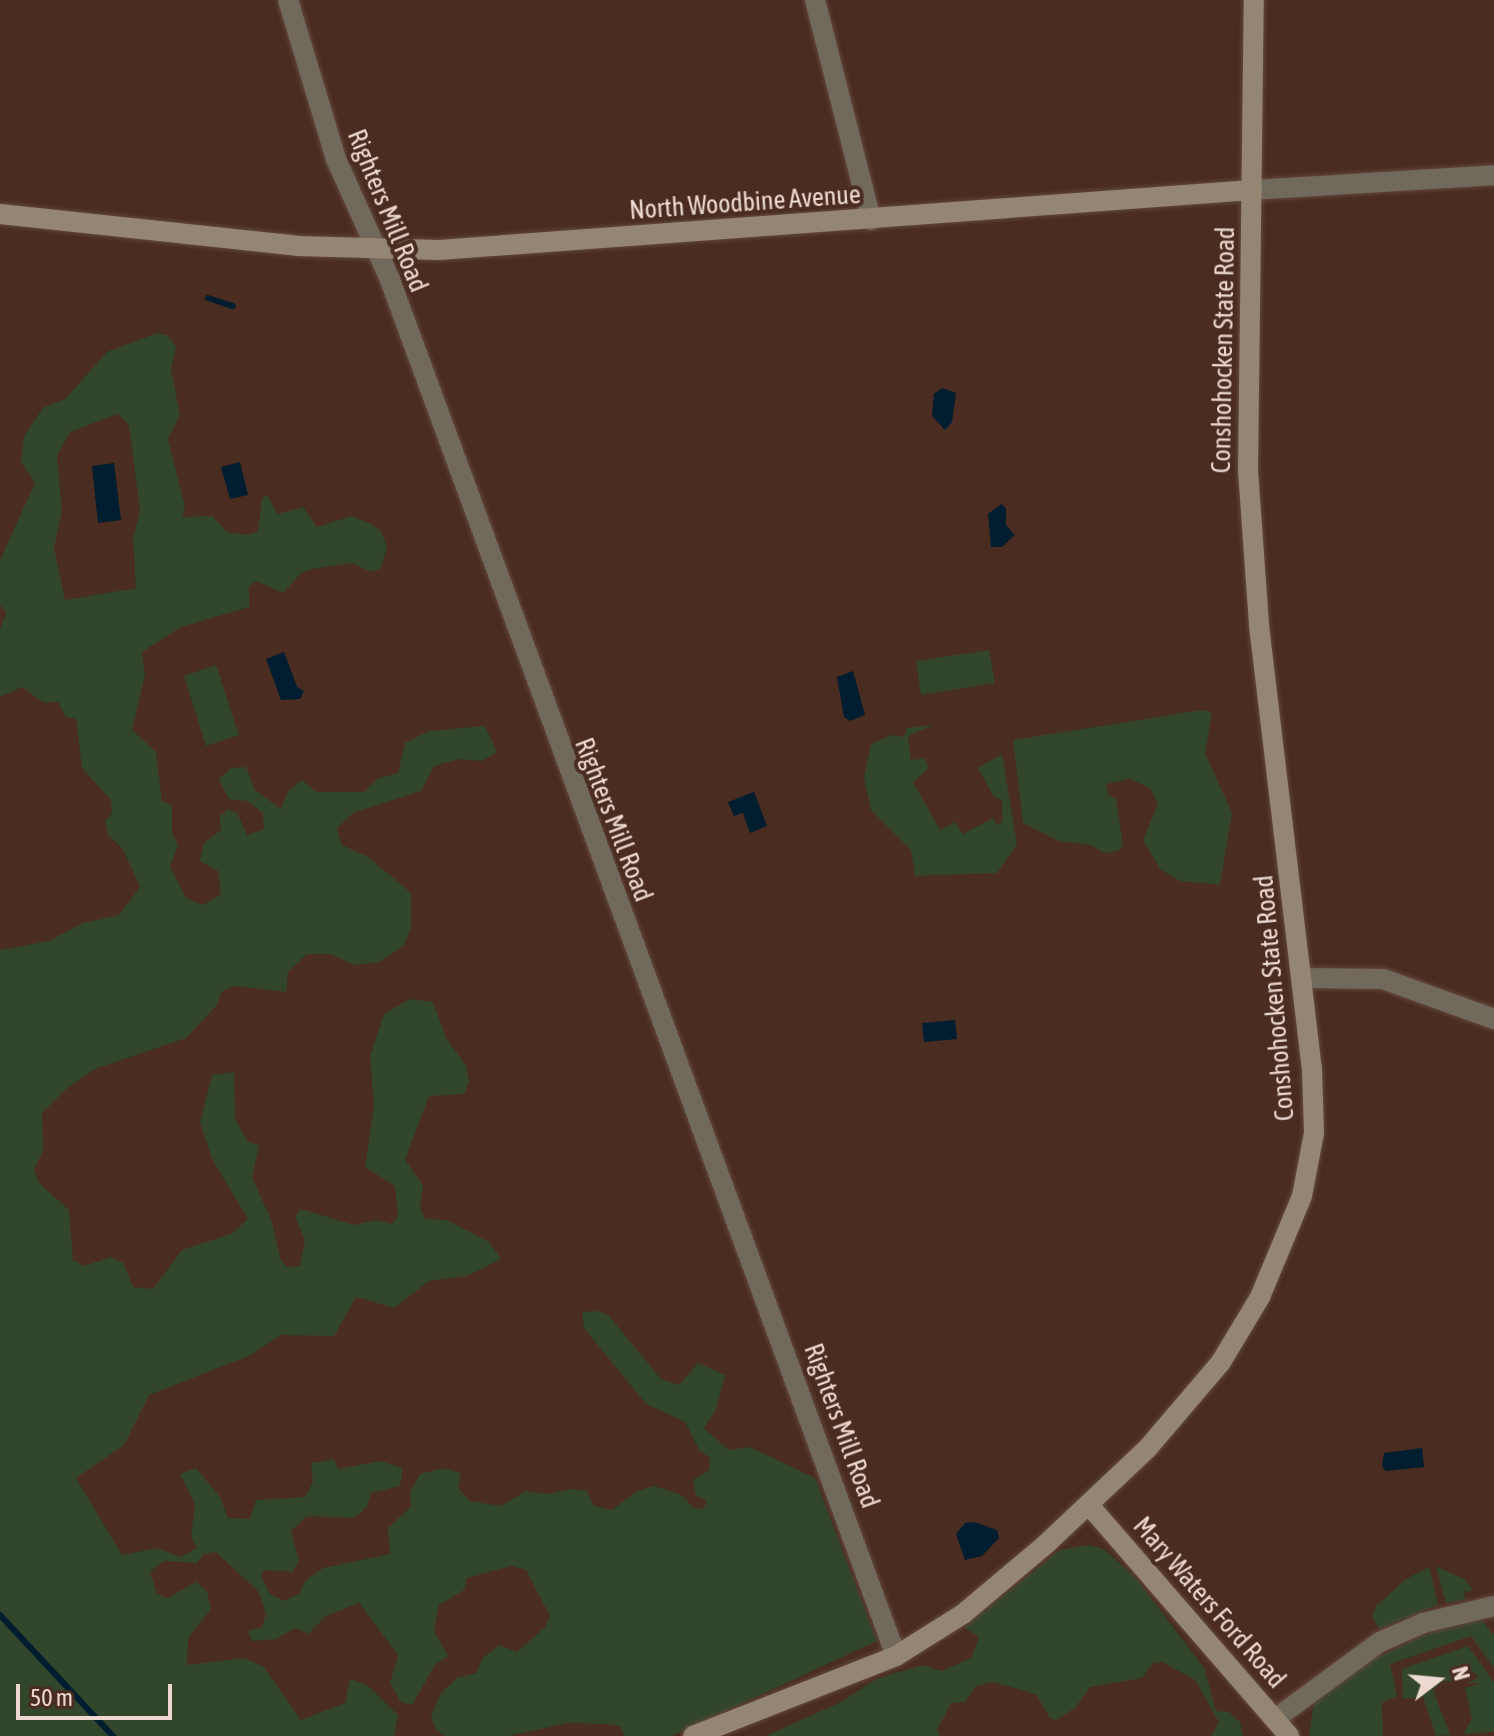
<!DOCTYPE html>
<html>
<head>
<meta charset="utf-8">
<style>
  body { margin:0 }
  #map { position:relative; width:1494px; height:1736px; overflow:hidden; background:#4a2c20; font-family:"Asap Condensed",sans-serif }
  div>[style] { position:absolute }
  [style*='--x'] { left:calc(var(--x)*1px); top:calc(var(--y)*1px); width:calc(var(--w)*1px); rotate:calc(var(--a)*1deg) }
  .green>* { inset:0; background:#32462c }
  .water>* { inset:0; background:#001e2f }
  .stream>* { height:6px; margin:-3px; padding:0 3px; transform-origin:3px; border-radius:3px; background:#001e2f }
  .roads { filter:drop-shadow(0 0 2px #64483c) drop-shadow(0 0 2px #64483c) }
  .street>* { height:20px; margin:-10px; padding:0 10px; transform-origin:10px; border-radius:10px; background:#72695d }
  .secondary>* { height:20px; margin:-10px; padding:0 10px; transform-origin:10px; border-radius:10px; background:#948672 }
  span { translate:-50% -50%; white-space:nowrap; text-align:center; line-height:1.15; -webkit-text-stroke:8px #4a2c20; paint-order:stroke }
  .street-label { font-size:26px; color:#edd9d1 }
  .north { position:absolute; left:1398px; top:1640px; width:80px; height:80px; -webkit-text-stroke:6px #4a2c20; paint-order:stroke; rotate:74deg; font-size:22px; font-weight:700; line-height:32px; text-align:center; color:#edd9d1 }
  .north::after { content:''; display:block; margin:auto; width:28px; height:36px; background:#edd9d1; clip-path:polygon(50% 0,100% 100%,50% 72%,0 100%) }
  .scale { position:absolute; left:16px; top:1684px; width:156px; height:36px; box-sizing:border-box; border:4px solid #edd9d1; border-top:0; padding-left:10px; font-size:24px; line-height:28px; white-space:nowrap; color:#edd9d1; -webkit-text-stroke:6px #4a2c20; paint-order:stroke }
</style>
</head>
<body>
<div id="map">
  <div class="green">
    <i style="clip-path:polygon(evenodd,157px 333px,167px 335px,176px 347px,171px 370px,180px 415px,168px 439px,185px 507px,182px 517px,212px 516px,227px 532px,248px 535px,258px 531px,262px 498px,267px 495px,278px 514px,303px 507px,317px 527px,352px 516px,371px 524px,381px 531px,387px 547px,381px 568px,371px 572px,352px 563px,312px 569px,301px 573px,283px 593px,256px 581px,249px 587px,249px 607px,181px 627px,142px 652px,145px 674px,132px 730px,156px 752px,162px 801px,172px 805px,172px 833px,178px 845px,170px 867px,186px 898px,203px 905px,221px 894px,218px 871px,200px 861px,204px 843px,221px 830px,220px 816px,228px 809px,237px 813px,247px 835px,264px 829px,263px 813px,247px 801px,229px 799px,219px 779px,231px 768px,246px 767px,255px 790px,281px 809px,288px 791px,302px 780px,316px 792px,364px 792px,377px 779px,398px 773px,405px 743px,429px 731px,485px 726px,497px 752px,482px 761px,460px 759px,434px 766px,421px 791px,353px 813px,337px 828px,342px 845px,368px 857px,411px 893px,411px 928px,404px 945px,380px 962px,354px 965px,331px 954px,307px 954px,288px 972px,286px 992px,234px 986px,221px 992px,217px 1005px,186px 1038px,95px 1069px,66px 1089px,42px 1113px,43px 1150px,34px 1170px,39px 1183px,69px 1210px,73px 1260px,84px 1266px,111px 1257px,123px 1263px,133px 1287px,153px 1289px,182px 1250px,231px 1234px,248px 1219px,212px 1159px,200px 1122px,212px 1075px,234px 1072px,235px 1119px,248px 1142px,259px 1145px,252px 1177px,272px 1222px,280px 1258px,287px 1267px,300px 1266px,305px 1240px,295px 1217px,301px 1209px,354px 1225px,376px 1220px,392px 1224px,398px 1216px,395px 1186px,365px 1167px,374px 1105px,370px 1056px,384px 1014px,410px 999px,433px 1002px,447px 1040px,466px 1065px,469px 1082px,464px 1094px,429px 1096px,405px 1160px,423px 1185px,420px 1208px,425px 1219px,447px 1220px,489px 1242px,501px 1259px,467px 1276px,429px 1281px,394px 1308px,356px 1297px,334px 1336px,281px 1335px,249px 1356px,149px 1395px,124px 1445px,76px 1478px,122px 1555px,158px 1548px,180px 1557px,197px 1548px,191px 1537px,195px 1504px,180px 1474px,196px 1468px,220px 1497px,228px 1518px,250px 1519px,256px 1500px,305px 1497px,313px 1482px,311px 1463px,334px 1459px,338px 1469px,380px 1461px,403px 1468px,400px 1486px,371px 1493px,367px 1507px,354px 1518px,307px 1516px,291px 1531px,299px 1561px,292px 1572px,264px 1570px,261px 1576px,270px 1594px,284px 1601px,299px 1594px,306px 1580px,323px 1568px,390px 1554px,388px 1528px,411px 1507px,410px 1492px,420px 1474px,444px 1468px,461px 1473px,458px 1488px,470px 1501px,501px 1506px,526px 1491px,547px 1494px,571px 1489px,587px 1491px,594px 1506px,612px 1510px,637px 1491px,654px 1486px,680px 1494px,695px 1509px,704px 1508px,707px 1500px,696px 1496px,693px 1480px,709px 1470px,710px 1458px,699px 1450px,685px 1422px,646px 1404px,584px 1328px,582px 1312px,599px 1311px,609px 1316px,661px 1379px,679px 1385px,698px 1363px,725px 1375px,716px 1410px,704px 1428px,729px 1450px,750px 1447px,815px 1478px,877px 1641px,672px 1736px,624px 1736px,620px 1726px,607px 1724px,568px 1723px,508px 1736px,444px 1736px,435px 1728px,431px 1716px,441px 1693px,457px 1678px,476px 1673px,483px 1658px,499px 1645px,517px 1652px,546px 1626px,550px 1616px,526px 1570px,512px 1566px,467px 1578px,464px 1590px,439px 1605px,434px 1631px,448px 1656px,435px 1665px,412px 1705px,401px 1702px,390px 1683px,398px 1655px,359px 1603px,326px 1616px,308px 1634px,296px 1628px,276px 1639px,252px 1641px,248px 1631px,262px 1627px,266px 1614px,259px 1592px,216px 1552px,204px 1554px,197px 1563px,164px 1561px,150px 1572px,157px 1594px,168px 1598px,196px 1582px,207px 1592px,211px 1609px,188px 1638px,187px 1665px,244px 1658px,263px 1666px,301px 1720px,345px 1703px,350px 1679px,367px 1685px,398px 1715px,394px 1736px,0 1736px,0 950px,49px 941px,83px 923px,119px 915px,140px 887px,123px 849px,108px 835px,105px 821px,112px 813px,111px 800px,82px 768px,76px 719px,66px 717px,58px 702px,44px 703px,22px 687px,0 697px,0 629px,6px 613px,0 605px,0 560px,35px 483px,21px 462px,24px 436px,43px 408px,65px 399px,107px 352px,157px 333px,118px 414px,129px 425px,140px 511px,133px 539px,136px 588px,65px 600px,54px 548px,62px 511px,57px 456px,70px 432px,118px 414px)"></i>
    <i style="clip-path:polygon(989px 650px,995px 683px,921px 695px,916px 661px)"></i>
    <i style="clip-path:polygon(216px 665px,239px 735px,206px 746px,184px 676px)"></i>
    <i style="clip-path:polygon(1202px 710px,1212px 712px,1205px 753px,1232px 813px,1220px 885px,1180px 881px,1161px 870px,1143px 840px,1158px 804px,1150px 788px,1130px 779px,1106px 784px,1108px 795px,1116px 799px,1123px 845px,1118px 851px,1104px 853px,1090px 845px,1059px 841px,1023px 823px,1013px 740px)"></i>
    <i style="clip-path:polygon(933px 725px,908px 736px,911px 760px,925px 758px,928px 769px,913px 782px,940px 830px,955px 822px,963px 834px,993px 818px,997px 825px,1002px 822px,1002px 800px,994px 797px,978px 768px,1002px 754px,1017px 844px,997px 873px,915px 876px,911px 850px,871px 810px,864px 778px,871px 744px,892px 735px,904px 737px,907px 728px)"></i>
    <i style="clip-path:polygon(1087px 1545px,1104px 1549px,1136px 1578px,1204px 1668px,1216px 1711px,1229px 1712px,1240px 1722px,1243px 1736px,1211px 1736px,1219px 1722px,1195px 1680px,1162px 1662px,1153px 1663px,1142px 1678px,1090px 1687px,1075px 1708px,1056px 1720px,1050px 1718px,1036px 1694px,993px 1682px,976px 1686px,965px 1702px,951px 1703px,937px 1730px,940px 1736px,766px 1736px,843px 1701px,876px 1679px,923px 1665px,942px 1671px,971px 1658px,979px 1637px,964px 1627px,1060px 1550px)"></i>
    <i style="clip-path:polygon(1436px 1566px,1464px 1579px,1473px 1590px,1464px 1592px,1465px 1600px,1446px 1603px)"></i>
    <i style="clip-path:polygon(1429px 1567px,1438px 1605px,1379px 1629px,1372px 1616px,1376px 1606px,1406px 1579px)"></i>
    <i style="clip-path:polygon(1481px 1619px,1494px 1635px,1494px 1668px,1471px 1636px,1390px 1664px,1397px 1696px,1382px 1703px,1383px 1736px,1309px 1736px,1314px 1702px,1367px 1662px,1424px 1635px)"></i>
    <i style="clip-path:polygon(evenodd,1468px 1646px,1494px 1682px,1494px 1732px,1436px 1736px,1423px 1697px,1403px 1699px,1402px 1669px,1468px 1646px,1473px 1672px,1479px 1677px,1468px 1683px,1481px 1683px,1465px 1688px,1472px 1719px,1463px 1734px,1450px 1735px,1433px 1690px,1441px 1682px,1461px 1680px,1473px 1672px)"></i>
  </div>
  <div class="water">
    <i style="clip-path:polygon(942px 388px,956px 393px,952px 422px,945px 430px,932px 416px,934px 394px)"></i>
    <i style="clip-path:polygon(240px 462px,248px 495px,230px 499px,221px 467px)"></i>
    <i style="clip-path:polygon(114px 463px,121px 520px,98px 523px,92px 466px)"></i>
    <i style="clip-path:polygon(1001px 504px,1006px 508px,1006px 525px,1015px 535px,1002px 547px,991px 547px,988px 514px)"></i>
    <i style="clip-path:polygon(284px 652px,297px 687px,304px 691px,300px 699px,281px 700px,266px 659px)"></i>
    <i style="clip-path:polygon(853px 671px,865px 715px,850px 721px,844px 717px,837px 677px)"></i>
    <i style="clip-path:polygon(754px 792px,767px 826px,750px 833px,743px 813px,734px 816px,728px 802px)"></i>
    <i style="clip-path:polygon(955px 1020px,957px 1039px,924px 1042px,922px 1023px)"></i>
    <i style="clip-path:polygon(1422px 1448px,1424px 1467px,1386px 1471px,1382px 1466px,1384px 1453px)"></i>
    <i style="clip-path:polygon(974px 1522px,997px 1530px,999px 1538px,982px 1556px,965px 1560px,956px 1534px,965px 1523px)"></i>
  </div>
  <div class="stream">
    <i style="--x:208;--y:298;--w:26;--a:18"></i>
    <i style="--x:0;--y:1615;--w:166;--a:47"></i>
  </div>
  <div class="roads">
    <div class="street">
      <i style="--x:288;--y:0;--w:166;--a:73.2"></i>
      <i style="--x:336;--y:159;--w:133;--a:65.9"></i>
      <i style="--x:390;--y:280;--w:1466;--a:69.81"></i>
      <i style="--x:815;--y:0;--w:227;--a:75.7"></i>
      <i style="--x:1252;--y:190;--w:242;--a:-3.5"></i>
      <i style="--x:1302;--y:978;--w:81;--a:0.7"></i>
      <i style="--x:1383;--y:979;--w:118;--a:19.8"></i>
      <i style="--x:1275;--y:1719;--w:130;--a:-36.3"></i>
      <i style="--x:1380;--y:1642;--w:47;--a:-23.8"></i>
      <i style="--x:1423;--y:1623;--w:73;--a:-13.5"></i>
    </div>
    <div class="secondary">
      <i style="--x:0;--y:214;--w:299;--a:6.1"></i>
      <i style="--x:297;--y:246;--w:142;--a:1.6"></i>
      <i style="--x:439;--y:250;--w:815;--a:-4.22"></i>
      <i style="--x:1089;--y:1505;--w:306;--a:49.1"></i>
      <i style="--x:693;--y:1736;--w:218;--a:-21.5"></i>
      <i style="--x:896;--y:1656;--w:79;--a:-32.1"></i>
      <i style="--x:963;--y:1614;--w:107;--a:-40.1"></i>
      <i style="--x:1045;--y:1545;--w:140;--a:-43.3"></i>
      <i style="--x:1147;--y:1449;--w:114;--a:-49.6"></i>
      <i style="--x:1221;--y:1362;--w:76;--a:-59"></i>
      <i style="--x:1260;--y:1297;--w:109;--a:-67.4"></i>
      <i style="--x:1302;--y:1196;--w:64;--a:-79.2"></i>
      <i style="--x:1314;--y:1133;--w:63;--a:-91.8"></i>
      <i style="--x:1312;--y:1070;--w:449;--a:-96.8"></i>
      <i style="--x:1259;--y:624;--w:152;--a:-94.1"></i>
      <i style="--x:1248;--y:472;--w:472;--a:-89.3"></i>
    </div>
  </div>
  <div class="street-label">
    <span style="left:745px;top:203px;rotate:-4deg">North Woodbine Avenue</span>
    <span style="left:387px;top:211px;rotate:68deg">Righters Mill Road</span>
    <span style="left:1224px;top:350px;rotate:-89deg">Conshohocken State Road</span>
    <span style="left:613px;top:820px;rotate:69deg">Righters Mill Road</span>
    <span style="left:1275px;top:998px;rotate:-95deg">Conshohocken State Road</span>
    <span style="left:841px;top:1426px;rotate:70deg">Righters Mill Road</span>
    <span style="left:1209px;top:1603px;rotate:49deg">Mary Waters Ford Road</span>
  </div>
  <div class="north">N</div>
  <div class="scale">50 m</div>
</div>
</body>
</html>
